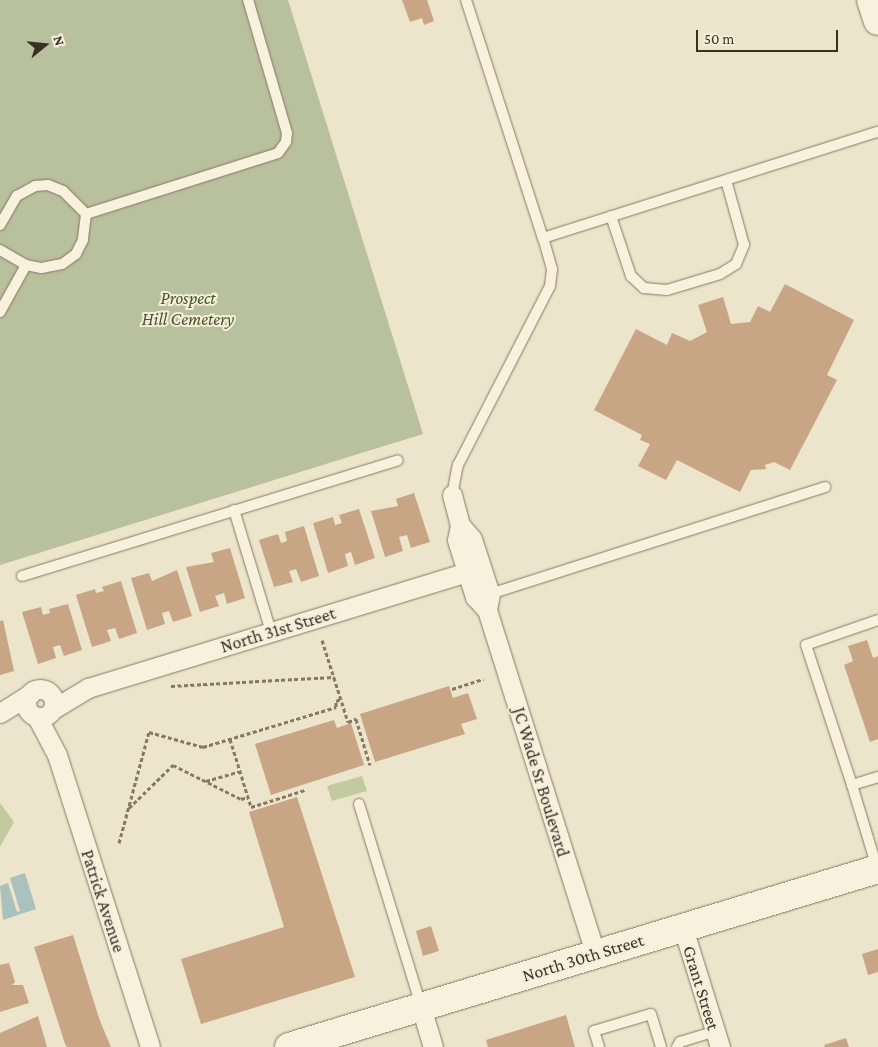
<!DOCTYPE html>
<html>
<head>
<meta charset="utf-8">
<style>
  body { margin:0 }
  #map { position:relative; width:878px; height:1047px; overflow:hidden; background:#ece5cb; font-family:"Crimson Pro",serif }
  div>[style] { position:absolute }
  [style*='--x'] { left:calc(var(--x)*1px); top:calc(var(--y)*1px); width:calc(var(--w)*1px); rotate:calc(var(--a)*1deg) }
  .green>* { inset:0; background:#c2caa0 }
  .cemetery>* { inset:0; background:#b9c09e }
  .water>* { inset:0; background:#abc1bc }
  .building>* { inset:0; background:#c7a585 }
  .path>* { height:3px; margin-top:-1.5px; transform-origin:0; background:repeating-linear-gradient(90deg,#887861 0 4px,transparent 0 6.5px) }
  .roads { filter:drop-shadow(0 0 1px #887861) drop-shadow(0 0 1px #887861) }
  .service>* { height:10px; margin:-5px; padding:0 5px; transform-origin:5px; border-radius:5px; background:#f7f1de }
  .minor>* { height:19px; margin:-9.5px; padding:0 9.5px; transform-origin:9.5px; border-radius:9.5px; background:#f7f1de }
  .minor>.ring { margin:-9.5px; padding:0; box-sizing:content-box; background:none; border:19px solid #f7f1de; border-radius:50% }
  .secondary>* { height:28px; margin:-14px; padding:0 14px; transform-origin:14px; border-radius:14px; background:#f7f1de }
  span { translate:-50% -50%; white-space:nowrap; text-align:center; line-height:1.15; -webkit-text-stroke:4px #f4eedb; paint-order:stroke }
  .park-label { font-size:18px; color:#47542b; font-style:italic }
  .street-label { font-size:18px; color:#3a3023 }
  .north { position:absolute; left:20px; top:20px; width:50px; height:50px; -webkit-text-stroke:4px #f4eedb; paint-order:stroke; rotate:73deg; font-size:14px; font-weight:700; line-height:20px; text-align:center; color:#3a3023 }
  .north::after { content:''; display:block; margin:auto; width:18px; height:22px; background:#3a3023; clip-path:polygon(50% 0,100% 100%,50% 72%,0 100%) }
  .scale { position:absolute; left:696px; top:30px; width:142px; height:22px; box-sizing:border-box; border:2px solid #3a3023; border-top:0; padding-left:6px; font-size:15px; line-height:18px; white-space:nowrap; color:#3a3023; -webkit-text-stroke:4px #f4eedb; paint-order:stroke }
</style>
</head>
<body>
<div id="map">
  <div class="green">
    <i style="clip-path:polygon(362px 776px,367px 791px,332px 801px,327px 786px)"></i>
    <i style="clip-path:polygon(0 803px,14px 822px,0 847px)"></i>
  </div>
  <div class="cemetery">
    <i style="clip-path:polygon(0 0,288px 0,423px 434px,0 565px)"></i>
  </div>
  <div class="water">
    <i style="clip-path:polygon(25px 873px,36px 909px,3px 920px,0 886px,8px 883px,17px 912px,20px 911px,10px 878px)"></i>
  </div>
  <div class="building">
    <i style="clip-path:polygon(402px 0,427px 0,434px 21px,424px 25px,422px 18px,410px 22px)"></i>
    <i style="clip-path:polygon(785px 284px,854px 320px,827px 375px,837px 380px,790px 470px,774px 462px,765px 465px,766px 469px,751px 470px,740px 492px,677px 460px,666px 480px,638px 466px,650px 444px,640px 440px,642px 435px,594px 410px,636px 329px,667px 345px,672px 333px,690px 341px,707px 332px,698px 305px,723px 297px,731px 324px,750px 322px,758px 306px,770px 312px)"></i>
    <i style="clip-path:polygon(414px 493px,430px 542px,411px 548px,407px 535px,399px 537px,403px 551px,385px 557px,371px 511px,398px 506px,396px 499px)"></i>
    <i style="clip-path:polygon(359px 509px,375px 558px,355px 565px,351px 552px,345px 554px,348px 566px,328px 573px,313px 523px,333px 517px,335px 525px,342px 523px,339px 515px)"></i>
    <i style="clip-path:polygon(304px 526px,319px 576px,301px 582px,296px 569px,289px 571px,293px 582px,274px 587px,259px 540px,278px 534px,281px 543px,287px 541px,285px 532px)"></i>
    <i style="clip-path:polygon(230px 548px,245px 598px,227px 604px,224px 593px,215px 596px,219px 606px,200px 612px,186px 567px,214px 562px,211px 553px)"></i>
    <i style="clip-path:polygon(177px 570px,192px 616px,173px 622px,169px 611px,162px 613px,165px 624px,147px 630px,131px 578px,149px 573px,152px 581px)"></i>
    <i style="clip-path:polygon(121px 581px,137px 633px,119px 639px,115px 628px,107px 630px,111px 641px,92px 647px,76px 595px,95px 589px,96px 593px,104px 591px,102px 587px)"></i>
    <i style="clip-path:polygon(68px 604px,82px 650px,64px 656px,60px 645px,53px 647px,56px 658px,38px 664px,22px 612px,41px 607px,43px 615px,50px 613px,49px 609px)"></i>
    <i style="clip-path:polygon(3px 620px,14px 671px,0 675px,0 621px)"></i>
    <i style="clip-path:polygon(867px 640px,873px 658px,878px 656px,878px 739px,870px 742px,844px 665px,853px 661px,848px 646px)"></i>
    <i style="clip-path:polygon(449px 686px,453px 698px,468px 693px,477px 719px,461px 724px,465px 734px,375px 762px,360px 714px)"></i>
    <i style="clip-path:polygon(334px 720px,337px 728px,351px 723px,364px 765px,271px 795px,255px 744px)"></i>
    <i style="clip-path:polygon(297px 797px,355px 977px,201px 1024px,181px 959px,284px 927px,249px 812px)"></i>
    <i style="clip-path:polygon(431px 926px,439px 951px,423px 956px,416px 931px)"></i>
    <i style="clip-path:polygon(73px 935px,100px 1021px,111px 1047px,67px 1047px,65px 1044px,34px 947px)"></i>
    <i style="clip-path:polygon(878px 949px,878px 972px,868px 975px,862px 954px)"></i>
    <i style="clip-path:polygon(9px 963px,15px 982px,12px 985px,23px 985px,29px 1003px,0 1012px,0 965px)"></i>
    <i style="clip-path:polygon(566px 1015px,575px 1047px,488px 1047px,486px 1040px)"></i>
    <i style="clip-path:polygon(38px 1016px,47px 1047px,0 1047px,0 1033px)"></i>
    <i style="clip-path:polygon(846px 1038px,849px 1047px,825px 1047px,824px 1045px)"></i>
  </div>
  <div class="path">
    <i style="--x:322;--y:640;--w:86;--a:72.4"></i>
    <i style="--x:348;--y:722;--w:9;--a:-21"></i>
    <i style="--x:356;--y:719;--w:48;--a:73.1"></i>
    <i style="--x:171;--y:686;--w:163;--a:-3.2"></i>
    <i style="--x:452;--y:689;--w:33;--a:-18"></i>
    <i style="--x:230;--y:739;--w:71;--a:72.8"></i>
    <i style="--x:251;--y:807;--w:57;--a:-17.5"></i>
    <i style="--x:206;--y:781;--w:35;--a:-16"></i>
    <i style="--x:129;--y:808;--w:62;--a:-44.3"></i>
    <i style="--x:173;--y:765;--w:76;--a:26.6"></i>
    <i style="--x:241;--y:799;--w:7;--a:-16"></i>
    <i style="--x:119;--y:843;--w:115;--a:-74.9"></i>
    <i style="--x:149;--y:732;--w:56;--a:15.5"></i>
    <i style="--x:203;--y:747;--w:139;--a:-16.7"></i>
    <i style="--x:336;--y:707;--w:6;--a:-90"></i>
    <i style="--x:336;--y:701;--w:5;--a:-22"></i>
  </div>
  <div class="roads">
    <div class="service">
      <i style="--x:466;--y:0;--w:250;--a:72.1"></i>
      <i style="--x:86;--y:214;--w:201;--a:-17.6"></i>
      <i style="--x:278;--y:153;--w:14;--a:-54"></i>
      <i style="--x:286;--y:142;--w:9;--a:-84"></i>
      <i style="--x:287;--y:133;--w:139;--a:-106.3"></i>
      <i style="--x:611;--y:216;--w:63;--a:71.6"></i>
      <i style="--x:631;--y:276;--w:18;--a:43"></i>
      <i style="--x:644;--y:288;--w:23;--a:5"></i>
      <i style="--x:667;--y:290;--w:55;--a:-16.8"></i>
      <i style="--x:720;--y:274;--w:19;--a:-32"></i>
      <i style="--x:736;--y:264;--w:21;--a:-67"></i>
      <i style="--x:744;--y:245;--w:67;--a:-105.5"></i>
      <i style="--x:0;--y:225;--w:34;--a:-60"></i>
      <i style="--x:17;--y:196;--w:21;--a:-29"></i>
      <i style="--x:35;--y:186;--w:13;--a:-4"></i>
      <i style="--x:48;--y:185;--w:16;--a:22"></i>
      <i style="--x:63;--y:191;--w:33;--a:45"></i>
      <i style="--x:86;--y:214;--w:26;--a:97"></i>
      <i style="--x:83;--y:240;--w:16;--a:117"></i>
      <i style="--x:76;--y:254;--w:17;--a:144"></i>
      <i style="--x:62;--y:264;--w:21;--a:169"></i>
      <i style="--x:41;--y:268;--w:15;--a:-169"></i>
      <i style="--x:26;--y:265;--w:30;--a:-150"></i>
      <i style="--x:0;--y:312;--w:54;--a:-61"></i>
      <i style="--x:452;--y:495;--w:31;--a:-79"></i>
      <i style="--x:458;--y:465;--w:201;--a:-62.8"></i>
      <i style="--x:550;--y:286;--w:17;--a:-83"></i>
      <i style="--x:552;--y:269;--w:32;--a:-106"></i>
      <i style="--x:543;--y:238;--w:351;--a:-17.6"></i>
      <i style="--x:234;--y:510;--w:127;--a:73.1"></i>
      <i style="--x:22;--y:576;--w:393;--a:-17.1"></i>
      <i style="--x:490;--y:594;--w:352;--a:-17.7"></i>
      <i style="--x:878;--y:620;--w:76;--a:160.9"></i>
      <i style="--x:806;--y:645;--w:147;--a:71.8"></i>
      <i style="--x:852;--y:785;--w:27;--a:-17"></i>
      <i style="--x:852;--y:785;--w:87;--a:73.2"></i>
      <i style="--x:359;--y:804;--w:211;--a:72.9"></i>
      <i style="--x:599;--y:1047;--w:17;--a:-107"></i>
      <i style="--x:594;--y:1031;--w:59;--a:-16.6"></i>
      <i style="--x:651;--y:1014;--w:34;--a:73"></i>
      <i style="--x:677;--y:1047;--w:6;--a:-59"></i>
      <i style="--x:680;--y:1042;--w:37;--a:-17"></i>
    </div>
    <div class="minor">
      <i style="--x:452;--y:495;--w:31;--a:75"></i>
      <i style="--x:460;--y:525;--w:18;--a:49"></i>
      <i style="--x:472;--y:539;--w:58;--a:71.9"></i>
      <i style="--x:490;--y:594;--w:16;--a:101"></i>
      <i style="--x:460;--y:525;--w:15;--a:101"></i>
      <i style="--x:457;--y:540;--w:60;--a:72.5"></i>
      <i style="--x:475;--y:597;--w:18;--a:47"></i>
      <i style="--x:487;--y:610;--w:362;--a:72.5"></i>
      <i class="ring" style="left:26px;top:689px;width:9px;height:9px"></i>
      <i style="--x:53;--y:709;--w:41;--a:-31"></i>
      <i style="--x:88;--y:688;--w:396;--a:-17"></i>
      <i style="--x:0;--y:713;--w:36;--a:-32"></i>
      <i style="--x:37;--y:717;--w:43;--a:62.2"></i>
      <i style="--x:57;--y:755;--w:306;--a:72.3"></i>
      <i style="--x:683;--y:928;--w:125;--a:72.7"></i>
      <i style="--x:421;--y:1007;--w:42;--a:73.3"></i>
    </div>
    <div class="secondary">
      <i style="--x:871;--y:0;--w:22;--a:72"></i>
      <i style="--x:289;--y:1047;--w:615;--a:-16.82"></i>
    </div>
  </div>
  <div class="park-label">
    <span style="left:188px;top:309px">Prospect<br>Hill Cemetery</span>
  </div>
  <div class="street-label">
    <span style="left:278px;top:630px;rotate:-17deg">North 31st Street</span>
    <span style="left:541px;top:782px;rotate:73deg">JC Wade Sr Boulevard</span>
    <span style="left:103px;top:901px;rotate:72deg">Patrick Avenue</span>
    <span style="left:583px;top:958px;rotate:-17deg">North 30th Street</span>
    <span style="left:701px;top:988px;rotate:73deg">Grant Street</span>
  </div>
  <div class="north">N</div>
  <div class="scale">50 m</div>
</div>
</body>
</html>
